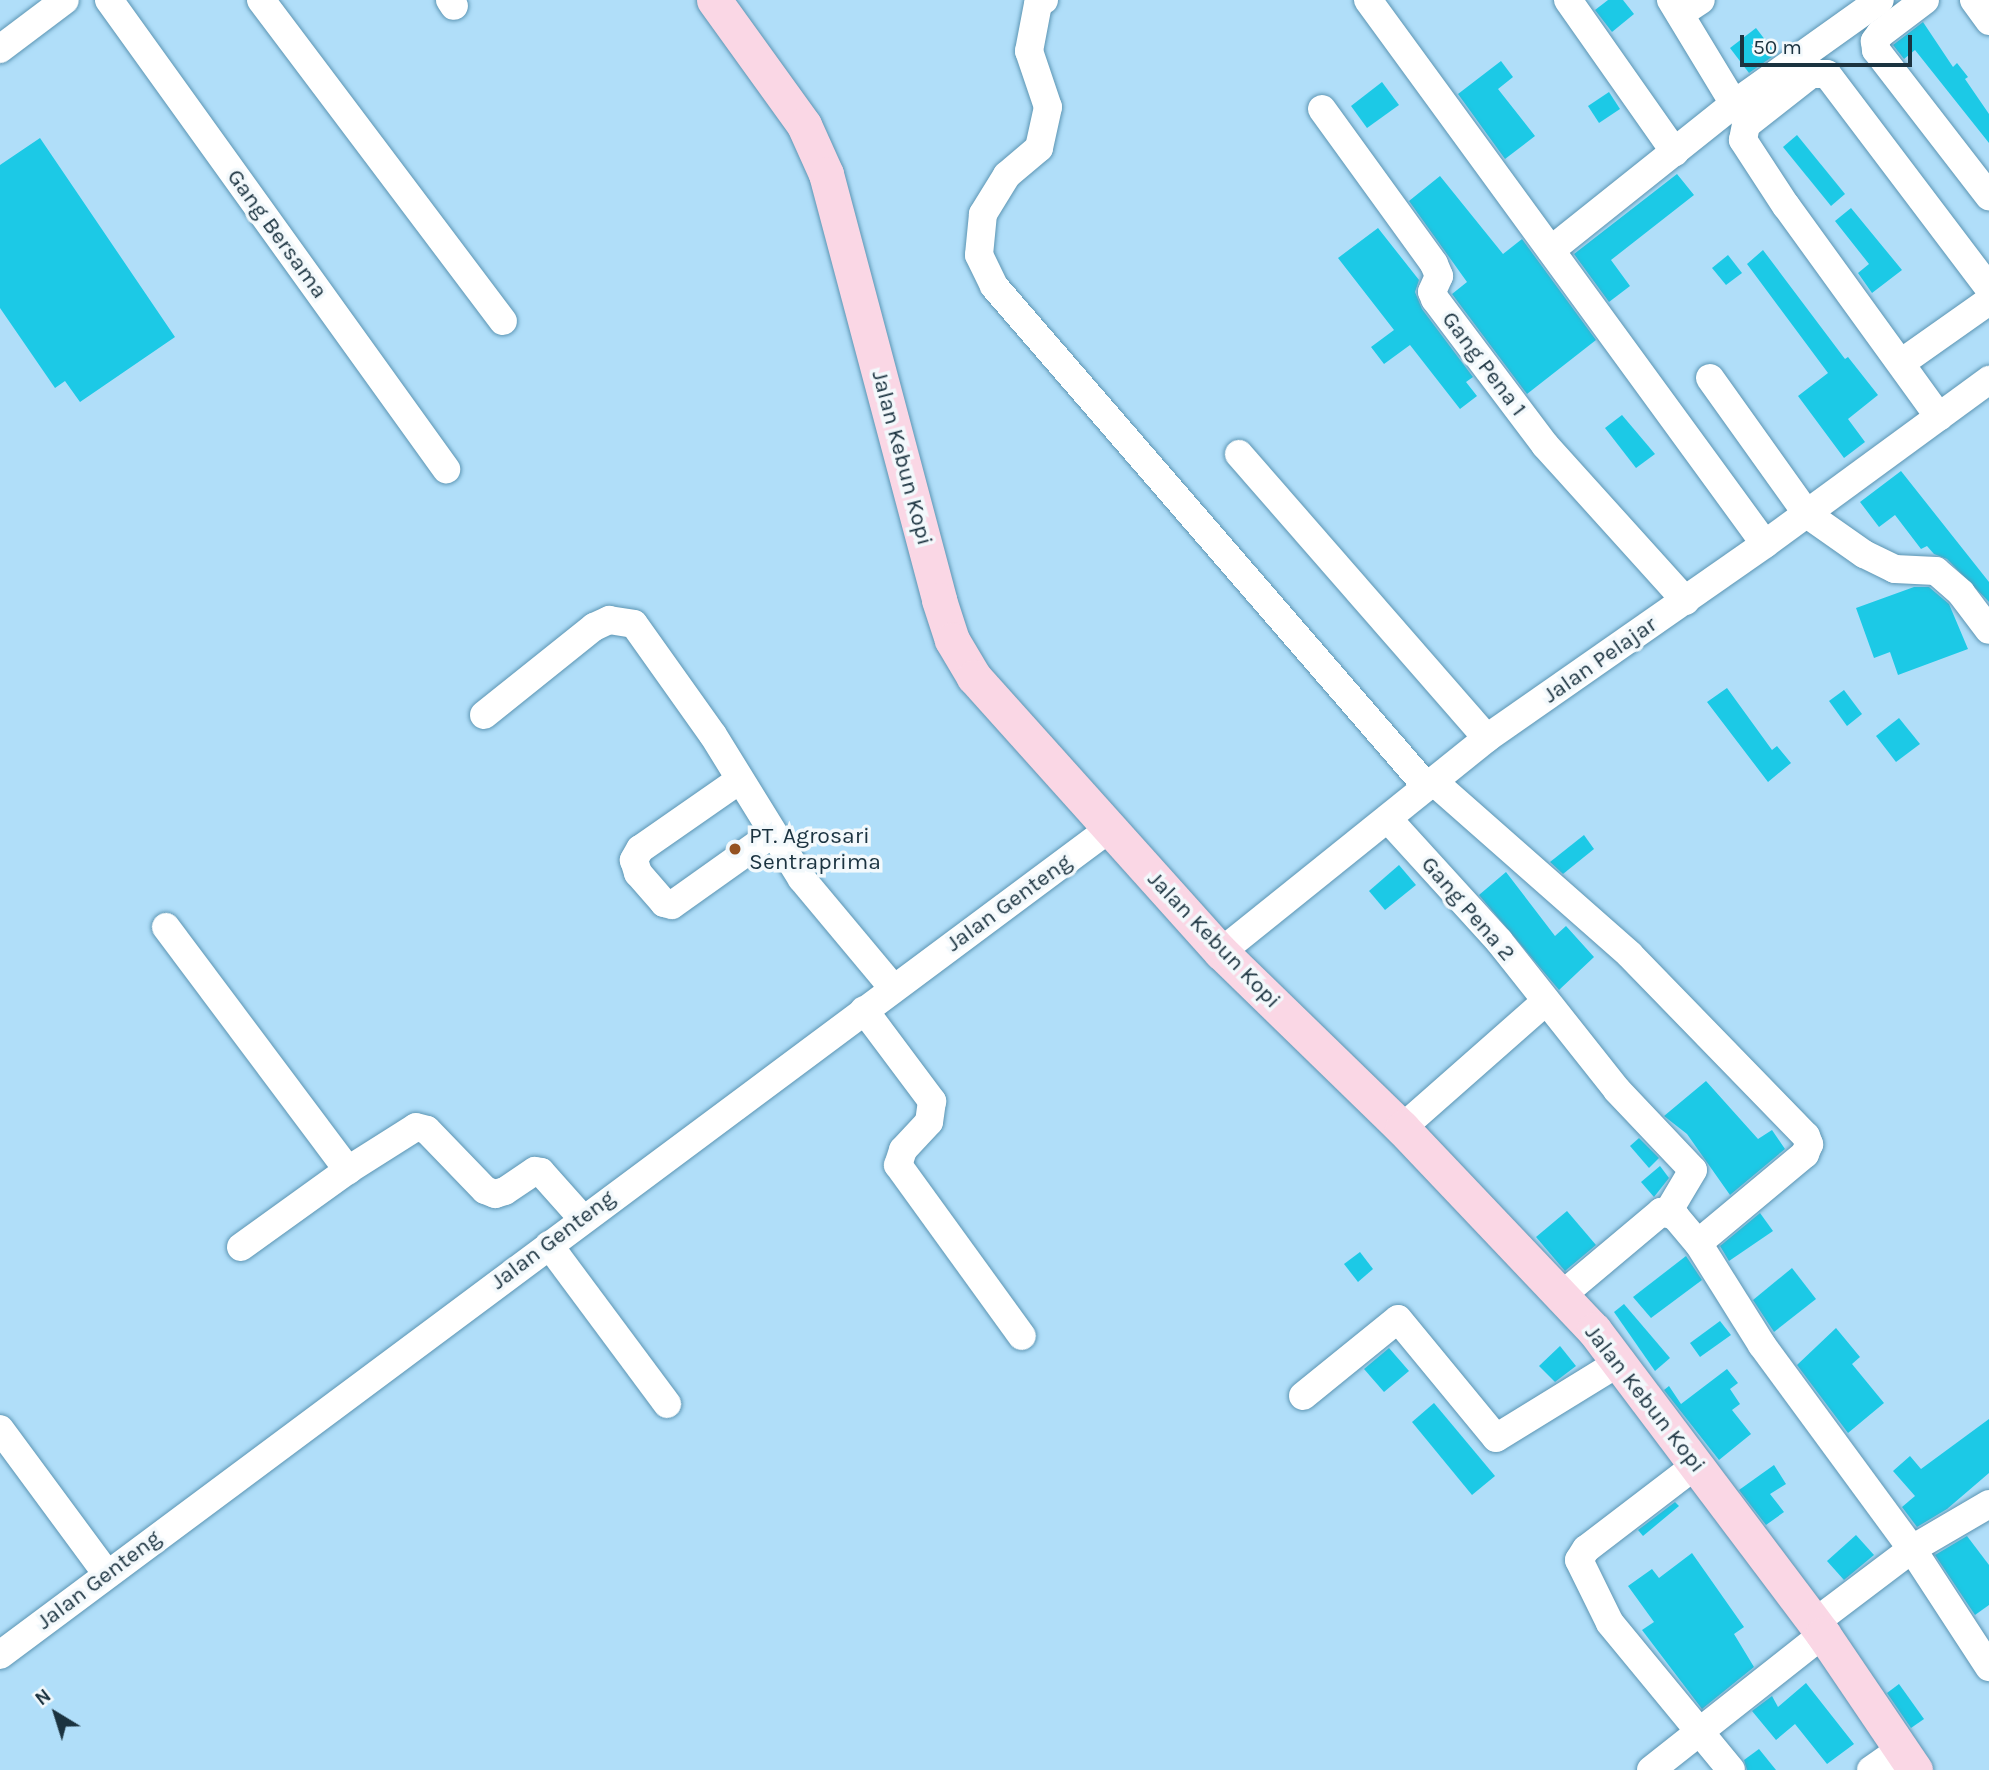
<!DOCTYPE html>
<html>
<head>
<meta charset="utf-8">
<style>
  body { margin:0 }
  #map { position:relative; width:1989px; height:1770px; overflow:hidden; background:#b0def9; font-family:Karla,sans-serif }
  div>[style] { position:absolute }
  [style*='--x'] { left:calc(var(--x)*1px); top:calc(var(--y)*1px); width:calc(var(--w)*1px); rotate:calc(var(--a)*1deg) }
  .building>* { inset:0; background:#1cc9e6 }
  .roads { filter:drop-shadow(0 0 2px #5c95b3) drop-shadow(0 0 2px #5c95b3) }
  .minor>* { height:28px; margin:-14px; padding:0 14px; transform-origin:14px; border-radius:14px; background:#fff }
  .major>* { height:35px; margin:-17.5px; padding:0 17.5px; transform-origin:17.5px; border-radius:17.5px; background:#fad7e5 }
  .dots>* { width:19px; height:19px; translate:-50% -50%; box-sizing:border-box; border:4px solid #f3f9fc; border-radius:50% }
  span { translate:-50% -50%; white-space:nowrap; text-align:center; line-height:1.15; -webkit-text-stroke:7px #f3f9fc; paint-order:stroke }
  .street-label { font-size:23px; color:#1b3340 }
  .poi-label { font-size:23px; color:#1b3340 }
  .left { translate:0 -50%; text-align:left }
  .north { position:absolute; left:21px; top:1679px; width:70px; height:70px; -webkit-text-stroke:5px #f3f9fc; paint-order:stroke; rotate:322deg; font-size:19px; font-weight:700; line-height:28px; text-align:center; color:#1b3340 }
  .north::after { content:''; display:block; margin:auto; width:24px; height:32px; background:#1b3340; clip-path:polygon(50% 0,100% 100%,50% 72%,0 100%) }
  .scale { position:absolute; left:1740px; top:35px; width:172px; height:32px; box-sizing:border-box; border:4px solid #1b3340; border-top:0; padding-left:9px; font-size:21px; line-height:24px; white-space:nowrap; color:#1b3340; -webkit-text-stroke:5px #f3f9fc; paint-order:stroke }
</style>
</head>
<body>
<div id="map">
  <div class="building">
    <i style="clip-path:polygon(1608px 0,1623px 0,1634px 14px,1612px 32px,1595px 10px)"></i>
    <i style="clip-path:polygon(1923px 22px,1953px 67px,1957px 63px,1968px 77px,1965px 79px,1989px 114px,1989px 143px,1915px 50px,1904px 59px,1893px 45px)"></i>
    <i style="clip-path:polygon(1756px 28px,1776px 54px,1749px 73px,1730px 48px)"></i>
    <i style="clip-path:polygon(1501px 61px,1513px 77px,1498px 89px,1535px 136px,1505px 159px,1458px 94px)"></i>
    <i style="clip-path:polygon(1382px 82px,1399px 105px,1367px 128px,1351px 106px)"></i>
    <i style="clip-path:polygon(1609px 92px,1620px 109px,1599px 123px,1588px 106px)"></i>
    <i style="clip-path:polygon(1797px 135px,1845px 194px,1831px 206px,1783px 147px)"></i>
    <i style="clip-path:polygon(40px 138px,175px 337px,80px 402px,65px 381px,55px 388px,0 308px,0 165px)"></i>
    <i style="clip-path:polygon(1677px 174px,1694px 195px,1611px 260px,1630px 286px,1609px 302px,1574px 254px)"></i>
    <i style="clip-path:polygon(1440px 176px,1503px 254px,1522px 239px,1596px 340px,1527px 394px,1452px 294px,1467px 282px,1409px 201px)"></i>
    <i style="clip-path:polygon(1851px 208px,1902px 270px,1872px 293px,1858px 273px,1869px 264px,1835px 221px)"></i>
    <i style="clip-path:polygon(1378px 228px,1419px 280px,1415px 292px,1422px 309px,1473px 377px,1466px 382px,1477px 396px,1460px 409px,1410px 345px,1384px 364px,1371px 347px,1394px 330px,1338px 258px)"></i>
    <i style="clip-path:polygon(1763px 250px,1845px 359px,1848px 357px,1878px 395px,1848px 419px,1865px 442px,1844px 458px,1798px 396px,1828px 373px,1747px 264px)"></i>
    <i style="clip-path:polygon(1728px 255px,1742px 273px,1726px 285px,1712px 268px)"></i>
    <i style="clip-path:polygon(1622px 415px,1655px 454px,1636px 468px,1605px 428px)"></i>
    <i style="clip-path:polygon(1901px 471px,1989px 582px,1989px 602px,1947px 559px,1934px 554px,1927px 546px,1921px 549px,1895px 515px,1879px 527px,1860px 502px)"></i>
    <i style="clip-path:polygon(1914px 587px,1929px 587px,1949px 604px,1968px 649px,1898px 675px,1890px 652px,1874px 658px,1856px 608px)"></i>
    <i style="clip-path:polygon(1727px 688px,1772px 750px,1777px 746px,1791px 763px,1768px 782px,1707px 702px)"></i>
    <i style="clip-path:polygon(1844px 690px,1862px 714px,1847px 726px,1829px 701px)"></i>
    <i style="clip-path:polygon(1899px 718px,1920px 744px,1896px 762px,1876px 736px)"></i>
    <i style="clip-path:polygon(1584px 835px,1594px 849px,1563px 874px,1550px 862px)"></i>
    <i style="clip-path:polygon(1399px 865px,1416px 885px,1385px 910px,1369px 891px)"></i>
    <i style="clip-path:polygon(1506px 872px,1555px 936px,1566px 926px,1594px 957px,1559px 990px,1479px 895px)"></i>
    <i style="clip-path:polygon(1706px 1081px,1758px 1139px,1772px 1130px,1785px 1149px,1730px 1195px,1687px 1134px,1664px 1116px)"></i>
    <i style="clip-path:polygon(1639px 1138px,1659px 1158px,1649px 1168px,1630px 1146px)"></i>
    <i style="clip-path:polygon(1660px 1166px,1669px 1178px,1654px 1197px,1641px 1182px)"></i>
    <i style="clip-path:polygon(1567px 1211px,1596px 1245px,1565px 1271px,1536px 1237px)"></i>
    <i style="clip-path:polygon(1760px 1213px,1773px 1231px,1729px 1261px,1720px 1246px)"></i>
    <i style="clip-path:polygon(1360px 1252px,1373px 1269px,1358px 1282px,1344px 1264px)"></i>
    <i style="clip-path:polygon(1686px 1256px,1702px 1280px,1651px 1318px,1633px 1297px)"></i>
    <i style="clip-path:polygon(1792px 1268px,1816px 1299px,1774px 1332px,1753px 1300px)"></i>
    <i style="clip-path:polygon(1624px 1304px,1670px 1358px,1655px 1371px,1614px 1312px)"></i>
    <i style="clip-path:polygon(1720px 1321px,1731px 1335px,1700px 1357px,1690px 1343px)"></i>
    <i style="clip-path:polygon(1836px 1328px,1860px 1357px,1852px 1364px,1884px 1403px,1848px 1433px,1797px 1365px)"></i>
    <i style="clip-path:polygon(1560px 1346px,1576px 1366px,1555px 1382px,1539px 1366px)"></i>
    <i style="clip-path:polygon(1389px 1348px,1409px 1371px,1384px 1392px,1364px 1369px)"></i>
    <i style="clip-path:polygon(1727px 1369px,1738px 1383px,1730px 1389px,1740px 1404px,1732px 1410px,1751px 1434px,1719px 1460px,1664px 1390px,1669px 1386px,1681px 1404px)"></i>
    <i style="clip-path:polygon(1434px 1403px,1495px 1476px,1472px 1495px,1412px 1422px)"></i>
    <i style="clip-path:polygon(1989px 1419px,1989px 1473px,1947px 1509px,1917px 1527px,1902px 1507px,1915px 1496px,1893px 1471px,1910px 1456px,1921px 1469px)"></i>
    <i style="clip-path:polygon(1774px 1465px,1786px 1484px,1770px 1494px,1784px 1512px,1766px 1525px,1739px 1490px)"></i>
    <i style="clip-path:polygon(1675px 1502px,1679px 1506px,1643px 1536px,1638px 1530px)"></i>
    <i style="clip-path:polygon(1856px 1535px,1874px 1555px,1844px 1580px,1827px 1561px)"></i>
    <i style="clip-path:polygon(1967px 1536px,1989px 1565px,1989px 1605px,1975px 1615px,1935px 1555px)"></i>
    <i style="clip-path:polygon(1692px 1553px,1744px 1627px,1734px 1634px,1754px 1667px,1702px 1709px,1642px 1630px,1654px 1622px,1628px 1586px,1652px 1569px,1659px 1578px)"></i>
    <i style="clip-path:polygon(1806px 1683px,1854px 1744px,1827px 1764px,1795px 1724px,1776px 1740px,1752px 1711px,1772px 1696px,1778px 1707px)"></i>
    <i style="clip-path:polygon(1899px 1684px,1924px 1719px,1911px 1728px,1887px 1693px)"></i>
    <i style="clip-path:polygon(1759px 1749px,1776px 1770px,1747px 1770px,1744px 1760px)"></i>
  </div>
  <div class="roads">
    <div class="minor">
      <i style="--x:109;--y:0;--w:578;--a:54.3"></i>
      <i style="--x:261;--y:0;--w:402;--a:53"></i>
      <i style="--x:450;--y:0;--w:7;--a:56"></i>
      <i style="--x:1044;--y:0;--w:7;--a:146"></i>
      <i style="--x:1038;--y:4;--w:48;--a:100.8"></i>
      <i style="--x:1029;--y:51;--w:59;--a:71.3"></i>
      <i style="--x:1048;--y:107;--w:42;--a:102.4"></i>
      <i style="--x:1039;--y:148;--w:42;--a:139.8"></i>
      <i style="--x:1007;--y:175;--w:46;--a:121.6"></i>
      <i style="--x:983;--y:214;--w:41;--a:95.6"></i>
      <i style="--x:979;--y:255;--w:34;--a:64"></i>
      <i style="--x:994;--y:286;--w:662;--a:49.16"></i>
      <i style="--x:1368;--y:0;--w:673;--a:53.88"></i>
      <i style="--x:1568;--y:0;--w:186;--a:54.9"></i>
      <i style="--x:1671;--y:0;--w:122;--a:58.8"></i>
      <i style="--x:1925;--y:0;--w:56;--a:142.9"></i>
      <i style="--x:1880;--y:34;--w:9;--a:126"></i>
      <i style="--x:1875;--y:41;--w:9;--a:84"></i>
      <i style="--x:1876;--y:50;--w:185;--a:52.3"></i>
      <i style="--x:1974;--y:0;--w:26;--a:54"></i>
      <i style="--x:1680;--y:14;--w:25;--a:-34"></i>
      <i style="--x:0;--y:49;--w:81;--a:-37"></i>
      <i style="--x:1322;--y:109;--w:191;--a:54.1"></i>
      <i style="--x:1434;--y:264;--w:13;--a:67"></i>
      <i style="--x:1439;--y:276;--w:17;--a:114"></i>
      <i style="--x:1432;--y:292;--w:8;--a:67"></i>
      <i style="--x:1435;--y:299;--w:183;--a:53"></i>
      <i style="--x:1545;--y:445;--w:210;--a:47.9"></i>
      <i style="--x:1551;--y:250;--w:234;--a:-38.6"></i>
      <i style="--x:1734;--y:104;--w:179;--a:-35.5"></i>
      <i style="--x:1901;--y:363;--w:108;--a:-35.2"></i>
      <i style="--x:1710;--y:378;--w:167;--a:54.5"></i>
      <i style="--x:1807;--y:514;--w:70;--a:35.1"></i>
      <i style="--x:1864;--y:554;--w:34;--a:26"></i>
      <i style="--x:1895;--y:569;--w:41;--a:2.8"></i>
      <i style="--x:1936;--y:571;--w:33;--a:41"></i>
      <i style="--x:1961;--y:593;--w:46;--a:52.9"></i>
      <i style="--x:1939;--y:417;--w:261;--a:-125.9"></i>
      <i style="--x:1786;--y:206;--w:79;--a:-123.1"></i>
      <i style="--x:1743;--y:140;--w:15;--a:-79"></i>
      <i style="--x:1746;--y:125;--w:83;--a:-38.1"></i>
      <i style="--x:1811;--y:74;--w:16;--a:0"></i>
      <i style="--x:1827;--y:74;--w:268;--a:52.9"></i>
      <i style="--x:1239;--y:454;--w:377;--a:48.9"></i>
      <i style="--x:484;--y:715;--w:141;--a:-38.7"></i>
      <i style="--x:594;--y:627;--w:17;--a:-25"></i>
      <i style="--x:609;--y:620;--w:25;--a:9"></i>
      <i style="--x:634;--y:624;--w:136;--a:54.6"></i>
      <i style="--x:713;--y:735;--w:169;--a:58.3"></i>
      <i style="--x:802;--y:879;--w:142;--a:50.1"></i>
      <i style="--x:738;--y:781;--w:119;--a:145.2"></i>
      <i style="--x:640;--y:849;--w:13;--a:119"></i>
      <i style="--x:634;--y:860;--w:14;--a:73"></i>
      <i style="--x:638;--y:873;--w:40;--a:49"></i>
      <i style="--x:664;--y:903;--w:8;--a:14"></i>
      <i style="--x:672;--y:905;--w:123;--a:-35.4"></i>
      <i style="--x:1434;--y:782;--w:261;--a:41.4"></i>
      <i style="--x:1630;--y:955;--w:252;--a:45.8"></i>
      <i style="--x:1806;--y:1136;--w:9;--a:69"></i>
      <i style="--x:1809;--y:1144;--w:11;--a:112"></i>
      <i style="--x:1805;--y:1154;--w:139;--a:140.2"></i>
      <i style="--x:1388;--y:819;--w:165;--a:47.7"></i>
      <i style="--x:1499;--y:941;--w:190;--a:51.6"></i>
      <i style="--x:1617;--y:1090;--w:110;--a:46.5"></i>
      <i style="--x:1693;--y:1170;--w:49;--a:120.8"></i>
      <i style="--x:166;--y:927;--w:304;--a:53.2"></i>
      <i style="--x:348;--y:1170;--w:80;--a:-32.3"></i>
      <i style="--x:416;--y:1127;--w:11;--a:15"></i>
      <i style="--x:427;--y:1130;--w:83;--a:46"></i>
      <i style="--x:485;--y:1190;--w:11;--a:22"></i>
      <i style="--x:495;--y:1194;--w:10;--a:-17"></i>
      <i style="--x:505;--y:1191;--w:36;--a:-34"></i>
      <i style="--x:535;--y:1171;--w:6;--a:9"></i>
      <i style="--x:541;--y:1172;--w:62;--a:48.3"></i>
      <i style="--x:1221;--y:952;--w:341;--a:-38.8"></i>
      <i style="--x:1487;--y:738;--w:339;--a:-34.9"></i>
      <i style="--x:1765;--y:544;--w:278;--a:-36.2"></i>
      <i style="--x:864;--y:1010;--w:114;--a:53.2"></i>
      <i style="--x:932;--y:1101;--w:21;--a:98"></i>
      <i style="--x:929;--y:1122;--w:38;--a:133"></i>
      <i style="--x:903;--y:1150;--w:16;--a:108"></i>
      <i style="--x:898;--y:1165;--w:211;--a:54.1"></i>
      <i style="--x:1402;--y:1128;--w:191;--a:-41.4"></i>
      <i style="--x:549;--y:1245;--w:198;--a:53.4"></i>
      <i style="--x:241;--y:1247;--w:132;--a:-35.7"></i>
      <i style="--x:1561;--y:1296;--w:131;--a:-40"></i>
      <i style="--x:1661;--y:1212;--w:15;--a:16"></i>
      <i style="--x:1675;--y:1216;--w:35;--a:50"></i>
      <i style="--x:1698;--y:1243;--w:120;--a:57.9"></i>
      <i style="--x:1762;--y:1345;--w:253;--a:53.7"></i>
      <i style="--x:1912;--y:1549;--w:141;--a:56.9"></i>
      <i style="--x:1303;--y:1396;--w:122;--a:-39"></i>
      <i style="--x:1398;--y:1319;--w:154;--a:50.5"></i>
      <i style="--x:1496;--y:1438;--w:147;--a:-31.6"></i>
      <i style="--x:0;--y:1429;--w:180;--a:53.6"></i>
      <i style="--x:1696;--y:1465;--w:138;--a:142.6"></i>
      <i style="--x:1586;--y:1549;--w:13;--a:122"></i>
      <i style="--x:1579;--y:1560;--w:70;--a:63.8"></i>
      <i style="--x:1610;--y:1623;--w:190;--a:50.5"></i>
      <i style="--x:1814;--y:1623;--w:123;--a:-37.1"></i>
      <i style="--x:1912;--y:1549;--w:89;--a:-30.3"></i>
      <i style="--x:0;--y:1655;--w:1383;--a:-36.68"></i>
      <i style="--x:1651;--y:1770;--w:219;--a:-38.3"></i>
      <i style="--x:1871;--y:1770;--w:35;--a:-35"></i>
    </div>
    <div class="major">
      <i style="--x:714;--y:0;--w:154;--a:54.2"></i>
      <i style="--x:804;--y:125;--w:54;--a:65.8"></i>
      <i style="--x:826;--y:174;--w:441;--a:75.1"></i>
      <i style="--x:939;--y:600;--w:42;--a:72"></i>
      <i style="--x:952;--y:640;--w:43;--a:59.3"></i>
      <i style="--x:974;--y:677;--w:370;--a:48.1"></i>
      <i style="--x:1221;--y:952;--w:252;--a:44.2"></i>
      <i style="--x:1402;--y:1128;--w:279;--a:46.5"></i>
      <i style="--x:1594;--y:1330;--w:381;--a:53"></i>
      <i style="--x:1823;--y:1634;--w:164;--a:55.9"></i>
    </div>
  </div>
  <div class="dots">
    <i style="left:735px;top:849px;background:#955322"></i>
  </div>
  <div class="street-label">
    <span style="left:277px;top:234px;rotate:54deg">Gang Bersama</span>
    <span style="left:1484px;top:364px;rotate:53deg">Gang Pena 1</span>
    <span style="left:902px;top:458px;rotate:75deg">Jalan Kebun Kopi</span>
    <span style="left:1600px;top:660px;rotate:-35deg">Jalan Pelajar</span>
    <span style="left:1009px;top:903px;rotate:-36deg">Jalan Genteng</span>
    <span style="left:1468px;top:909px;rotate:49deg">Gang Pena 2</span>
    <span style="left:1214px;top:940px;rotate:46deg">Jalan Kebun Kopi</span>
    <span style="left:553px;top:1240px;rotate:-37deg">Jalan Genteng</span>
    <span style="left:1645px;top:1399px;rotate:52deg">Jalan Kebun Kopi</span>
    <span style="left:99px;top:1580px;rotate:-37deg">Jalan Genteng</span>
  </div>
  <div class="poi-label">
    <span class="left" style="left:749px;top:849px">PT. Agrosari<br>Sentraprima</span>
  </div>
  <div class="north">N</div>
  <div class="scale">50 m</div>
</div>
</body>
</html>
